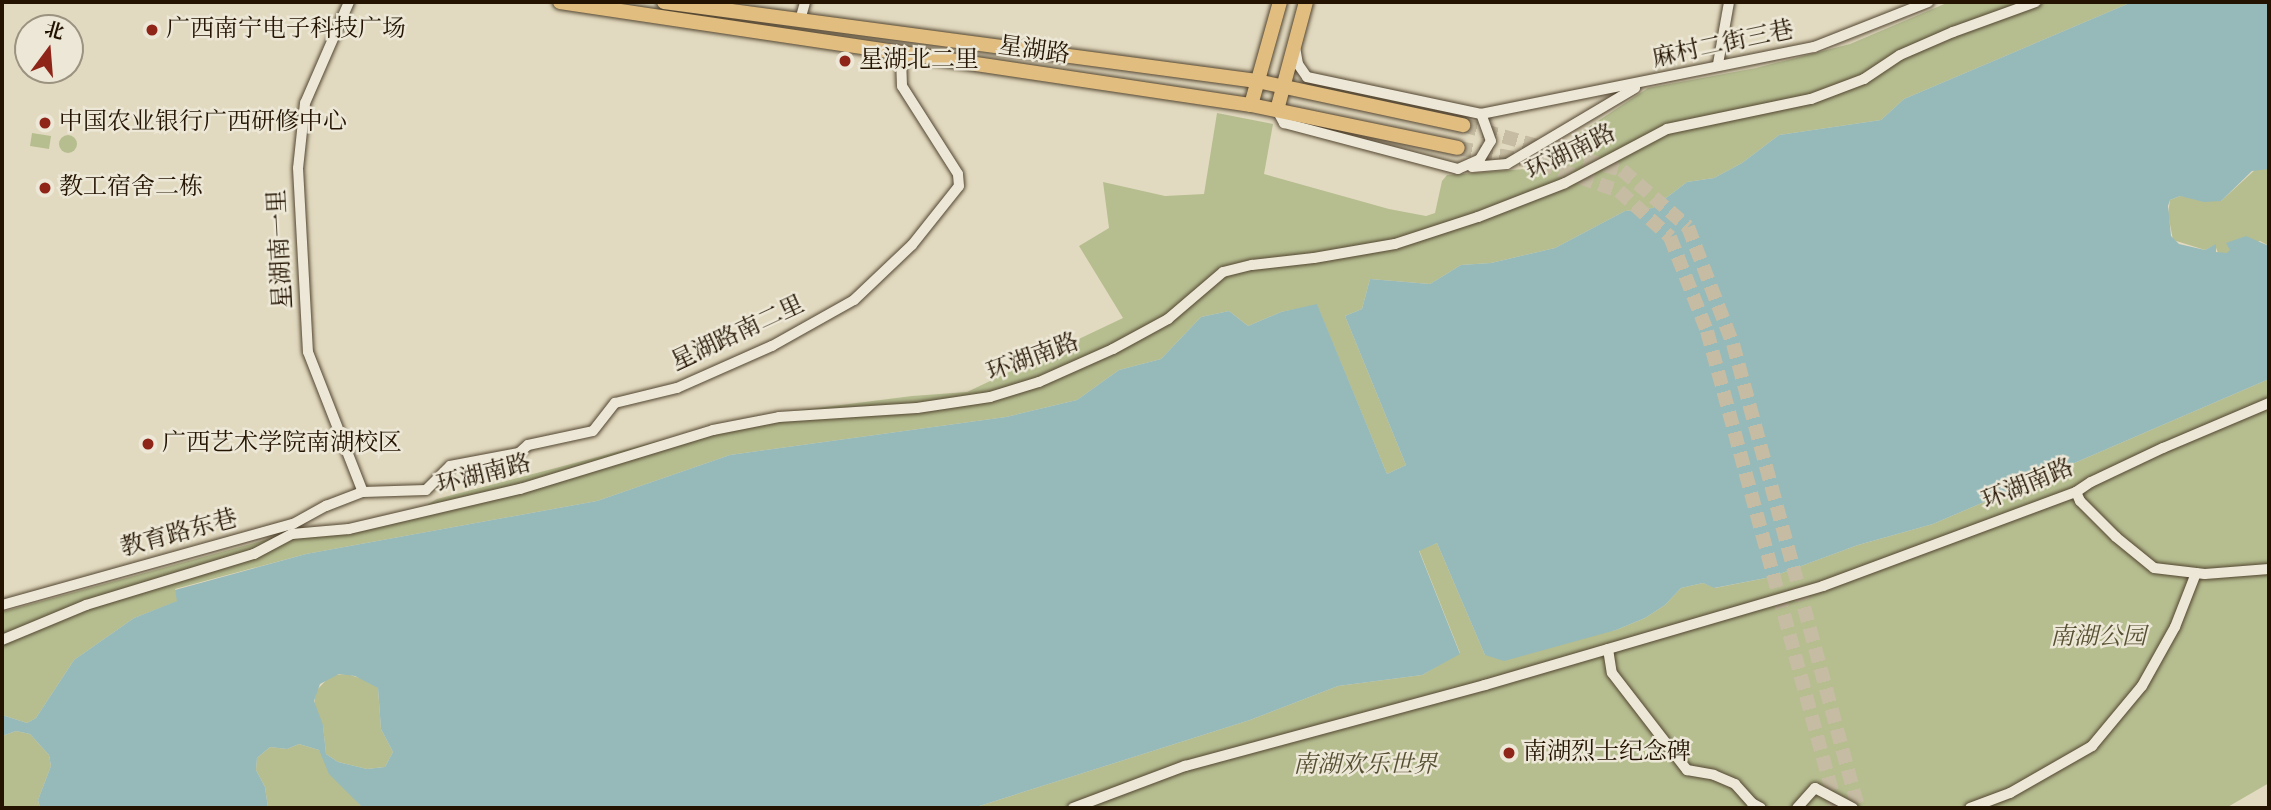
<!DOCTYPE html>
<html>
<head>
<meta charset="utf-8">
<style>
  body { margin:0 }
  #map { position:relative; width:2271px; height:810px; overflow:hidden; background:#e2dac0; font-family:"Libre Bodoni","Noto Serif SC",serif }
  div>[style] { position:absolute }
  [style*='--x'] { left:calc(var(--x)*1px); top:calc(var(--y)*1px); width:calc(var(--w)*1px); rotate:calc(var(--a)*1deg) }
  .green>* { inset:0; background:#b6be90 }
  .round { border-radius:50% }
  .water>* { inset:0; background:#96b9b9 }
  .major-tunnel>* { height:14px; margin-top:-7px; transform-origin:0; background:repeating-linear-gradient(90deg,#c5bca3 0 14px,transparent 0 21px) }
  .roads { filter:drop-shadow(0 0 2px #534530) drop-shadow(0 0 2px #534530) }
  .minor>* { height:10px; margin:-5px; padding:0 5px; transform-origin:5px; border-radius:5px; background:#ece7d6 }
  .major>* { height:14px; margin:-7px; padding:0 7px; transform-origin:7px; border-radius:7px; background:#e1bd80 }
  .dots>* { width:19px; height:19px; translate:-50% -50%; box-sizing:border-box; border:4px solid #ece7d6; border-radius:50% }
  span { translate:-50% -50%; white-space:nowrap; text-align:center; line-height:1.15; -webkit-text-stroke:5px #ece7d6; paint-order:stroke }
  .poi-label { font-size:24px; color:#231300 }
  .left { translate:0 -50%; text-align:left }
  .street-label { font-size:24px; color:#231300 }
  .park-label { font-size:24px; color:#564f32; font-style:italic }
  .frame { position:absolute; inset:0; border:4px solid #231300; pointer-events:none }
  .north { position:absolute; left:14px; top:14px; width:70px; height:70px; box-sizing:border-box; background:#ece7d6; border:2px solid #9c9280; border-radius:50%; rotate:16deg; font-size:19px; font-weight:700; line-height:28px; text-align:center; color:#231300 }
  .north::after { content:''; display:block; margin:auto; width:24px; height:32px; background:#8f2418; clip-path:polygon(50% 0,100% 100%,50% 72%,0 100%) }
</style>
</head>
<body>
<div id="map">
  <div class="green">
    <i style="clip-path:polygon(1949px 2px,2132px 2px,1904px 99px,1881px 120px,1779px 135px,1742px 163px,1714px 178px,1687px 182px,1653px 208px,1625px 211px,1555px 248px,1491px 263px,1461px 265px,1430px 284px,1370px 279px,1362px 309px,1345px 316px,1406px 465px,1387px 474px,1317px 305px,1281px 312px,1248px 326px,1229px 311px,1201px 317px,1161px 359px,1119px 370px,1077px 400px,1006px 417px,730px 455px,597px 501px,306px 554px,175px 589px,178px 601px,134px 618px,74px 660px,36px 718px,27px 723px,2px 715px,2px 612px,265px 540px,295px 528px,349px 526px,417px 511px,437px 499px,712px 427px,786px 412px,912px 396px,967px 392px,1123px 318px,1079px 246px,1109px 228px,1103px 182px,1165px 196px,1204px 194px,1217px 113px,1273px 124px,1264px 174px,1389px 209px,1426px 216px,1435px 213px,1442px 181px,1447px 175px,1525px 169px,1648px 88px,1756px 68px,1850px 44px)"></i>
    <i style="clip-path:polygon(32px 133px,51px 136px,49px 149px,30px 146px)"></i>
    <i class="round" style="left:59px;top:135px;width:18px;height:18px"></i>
    <i style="clip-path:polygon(2257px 168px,2269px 169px,2269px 246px,2260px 241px,2228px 253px,2218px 253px,2215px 245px,2205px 250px,2173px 240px,2168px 214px,2170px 200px,2180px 196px,2221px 201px)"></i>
    <i style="clip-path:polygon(2269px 379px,2269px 783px,2226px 808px,973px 808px,1250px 720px,1338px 686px,1422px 675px,1460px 653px,1419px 550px,1437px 543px,1485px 655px,1616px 630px,1645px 618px,1665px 605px,1681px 588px,1703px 583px,1715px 588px,1771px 577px,1858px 545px,1933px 524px)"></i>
    <i style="clip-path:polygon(347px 674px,372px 682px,378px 688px,381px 729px,393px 752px,385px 767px,367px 769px,338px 762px,326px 754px,323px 726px,314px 705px,316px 691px,331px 675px)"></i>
    <i style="clip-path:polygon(16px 731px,30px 734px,49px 755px,51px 766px,38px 800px,40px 808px,2px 808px,2px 736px)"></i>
    <i style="clip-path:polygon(299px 744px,319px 750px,339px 782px,363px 808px,268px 808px,265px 787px,256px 770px,257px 758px,270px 747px,287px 749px)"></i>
  </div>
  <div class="water">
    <i style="clip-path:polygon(evenodd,2132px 2px,2269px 2px,2269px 169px,2252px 171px,2221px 201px,2204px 202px,2180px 196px,2170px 200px,2168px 206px,2171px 236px,2179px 244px,2205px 250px,2216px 244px,2216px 252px,2227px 253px,2230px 250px,2226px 243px,2246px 236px,2269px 246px,2269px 379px,1933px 524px,1858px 545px,1771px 577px,1714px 588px,1703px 583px,1681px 588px,1665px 605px,1645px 618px,1616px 630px,1504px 661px,1485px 655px,1437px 543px,1419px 551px,1460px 654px,1422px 675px,1338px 686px,1250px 720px,973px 808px,363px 808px,329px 774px,319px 750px,299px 744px,287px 749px,270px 747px,257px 758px,256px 770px,265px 787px,268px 808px,40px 808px,38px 800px,51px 766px,49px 755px,30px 734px,16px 731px,2px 736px,2px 715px,27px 723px,36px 718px,74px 660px,134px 618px,177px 601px,175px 590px,306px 554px,597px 501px,730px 455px,1006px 417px,1077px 400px,1119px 370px,1161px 359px,1201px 317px,1229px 311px,1248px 326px,1281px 312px,1317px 304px,1387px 474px,1406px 465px,1345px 316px,1362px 309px,1370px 279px,1430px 284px,1461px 265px,1491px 263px,1555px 248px,1625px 211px,1653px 208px,1687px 182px,1714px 178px,1742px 163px,1779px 135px,1881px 120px,1904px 99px,2132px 2px,339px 674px,355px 676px,378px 688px,381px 729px,393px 752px,385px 767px,367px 769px,338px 762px,326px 754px,323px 725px,314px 701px,320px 684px,339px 674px)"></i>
  </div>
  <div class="major-tunnel">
    <i style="--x:1463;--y:125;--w:165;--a:15.8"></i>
    <i style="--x:1622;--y:170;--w:87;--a:40.8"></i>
    <i style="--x:1688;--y:227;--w:125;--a:69"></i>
    <i style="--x:1733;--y:344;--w:481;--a:74.9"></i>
    <i style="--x:1458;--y:148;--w:83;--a:10.4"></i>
    <i style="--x:1540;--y:163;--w:84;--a:19.5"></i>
    <i style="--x:1619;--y:191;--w:69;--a:42"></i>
    <i style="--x:1670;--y:237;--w:101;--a:68.5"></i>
    <i style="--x:1707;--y:331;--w:494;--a:74.8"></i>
  </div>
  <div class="roads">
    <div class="minor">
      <i style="--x:349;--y:2;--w:110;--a:113.5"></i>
      <i style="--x:305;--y:103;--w:65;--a:96.1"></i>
      <i style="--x:298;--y:168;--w:184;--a:86.9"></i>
      <i style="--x:308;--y:352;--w:150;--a:68.6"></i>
      <i style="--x:800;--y:20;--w:19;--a:-74"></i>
      <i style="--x:1718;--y:64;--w:63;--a:-79.9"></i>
      <i style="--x:1277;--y:110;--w:15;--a:62"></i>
      <i style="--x:1284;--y:123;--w:180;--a:14.8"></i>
      <i style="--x:1458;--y:169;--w:24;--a:-24"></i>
      <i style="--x:1480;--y:159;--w:21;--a:-59"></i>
      <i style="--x:1491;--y:141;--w:29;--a:-110"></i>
      <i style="--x:1481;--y:114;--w:178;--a:-168"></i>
      <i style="--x:1307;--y:77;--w:16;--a:-125"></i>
      <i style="--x:1298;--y:64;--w:17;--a:-100"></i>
      <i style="--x:1481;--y:114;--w:340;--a:-11.4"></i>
      <i style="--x:1814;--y:47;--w:123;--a:-21.5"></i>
      <i style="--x:1472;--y:167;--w:35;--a:-5"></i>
      <i style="--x:1507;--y:164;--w:149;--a:-30.7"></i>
      <i style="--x:2076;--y:492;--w:10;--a:66"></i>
      <i style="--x:2080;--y:501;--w:51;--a:45"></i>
      <i style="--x:2116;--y:537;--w:49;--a:39.2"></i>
      <i style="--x:2154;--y:568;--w:51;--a:6.7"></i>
      <i style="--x:2205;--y:574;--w:64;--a:-4.5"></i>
      <i style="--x:2;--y:605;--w:302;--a:-15.6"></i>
      <i style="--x:293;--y:524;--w:38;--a:-29"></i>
      <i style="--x:326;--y:506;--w:40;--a:-21"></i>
      <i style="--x:363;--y:492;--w:63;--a:-1.8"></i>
      <i style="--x:426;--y:490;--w:34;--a:-45"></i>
      <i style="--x:450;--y:466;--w:70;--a:-10.7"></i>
      <i style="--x:519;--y:453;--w:12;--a:-42"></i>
      <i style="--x:528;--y:445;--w:66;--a:-12.2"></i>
      <i style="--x:593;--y:431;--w:36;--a:-52"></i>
      <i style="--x:615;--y:403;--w:64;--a:-13.6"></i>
      <i style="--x:677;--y:388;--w:104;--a:-23.9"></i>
      <i style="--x:772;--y:346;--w:94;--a:-29.3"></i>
      <i style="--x:854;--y:300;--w:80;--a:-43.5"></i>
      <i style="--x:912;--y:245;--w:75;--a:-51.5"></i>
      <i style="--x:959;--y:186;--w:12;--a:-95"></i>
      <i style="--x:958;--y:174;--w:104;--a:-122.5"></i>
      <i style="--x:902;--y:86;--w:32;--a:-92"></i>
      <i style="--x:2;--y:640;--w:91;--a:-22.6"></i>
      <i style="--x:86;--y:605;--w:176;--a:-16.9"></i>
      <i style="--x:254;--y:554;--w:43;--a:-27.8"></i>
      <i style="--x:292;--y:534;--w:57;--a:-5"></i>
      <i style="--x:349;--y:529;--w:176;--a:-13.2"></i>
      <i style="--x:520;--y:489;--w:202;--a:-17"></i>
      <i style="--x:713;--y:430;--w:67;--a:-11.1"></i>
      <i style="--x:779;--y:417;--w:138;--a:-3.7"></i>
      <i style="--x:917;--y:408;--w:74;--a:-8.6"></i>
      <i style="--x:990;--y:397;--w:51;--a:-17"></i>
      <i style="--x:1039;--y:382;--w:81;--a:-24"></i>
      <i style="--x:1113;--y:349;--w:63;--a:-28.6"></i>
      <i style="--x:1168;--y:319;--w:72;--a:-40.5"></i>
      <i style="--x:1223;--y:272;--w:30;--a:-14"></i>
      <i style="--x:1252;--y:265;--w:62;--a:-6.4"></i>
      <i style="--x:1314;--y:258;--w:82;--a:-9.8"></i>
      <i style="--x:1395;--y:244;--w:87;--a:-18"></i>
      <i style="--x:1478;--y:217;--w:93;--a:-21.3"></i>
      <i style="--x:1565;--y:183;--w:115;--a:-27.9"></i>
      <i style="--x:1667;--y:129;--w:147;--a:-11.8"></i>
      <i style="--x:1811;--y:99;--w:57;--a:-20.7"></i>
      <i style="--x:1864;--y:79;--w:43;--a:-33.7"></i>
      <i style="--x:1900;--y:55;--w:58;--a:-23.5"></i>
      <i style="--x:1953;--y:32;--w:88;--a:-19.9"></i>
      <i style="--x:1608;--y:649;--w:24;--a:81"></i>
      <i style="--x:1612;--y:673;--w:123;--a:52.3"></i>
      <i style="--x:1687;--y:770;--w:27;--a:10"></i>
      <i style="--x:1714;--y:775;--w:23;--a:23"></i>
      <i style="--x:1735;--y:784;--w:25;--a:48"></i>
      <i style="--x:1752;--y:803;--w:10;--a:29"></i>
      <i style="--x:1073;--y:808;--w:120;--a:-20.6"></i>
      <i style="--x:1185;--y:766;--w:311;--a:-15.1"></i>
      <i style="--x:1485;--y:685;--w:352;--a:-16.3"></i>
      <i style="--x:1823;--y:586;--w:270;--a:-20.4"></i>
      <i style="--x:2076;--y:492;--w:18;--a:-34"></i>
      <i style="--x:2091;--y:482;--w:80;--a:-25.3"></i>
      <i style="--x:2163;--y:448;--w:115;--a:-23"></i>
      <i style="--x:1797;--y:808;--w:27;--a:-48"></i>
      <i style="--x:1815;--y:788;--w:43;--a:27.8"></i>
      <i style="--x:1970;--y:808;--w:43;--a:-20.6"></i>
      <i style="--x:2010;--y:793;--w:95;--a:-29.8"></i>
      <i style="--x:2092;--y:746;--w:78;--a:-50.2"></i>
      <i style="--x:2142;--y:686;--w:68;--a:-60.8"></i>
      <i style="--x:2175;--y:627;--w:58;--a:-68.7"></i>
    </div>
    <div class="major">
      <i style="--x:560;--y:2;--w:699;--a:8.48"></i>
      <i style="--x:1251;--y:105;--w:211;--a:11.7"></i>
      <i style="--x:664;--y:2;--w:598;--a:7.59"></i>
      <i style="--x:1257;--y:81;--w:211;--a:12.1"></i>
      <i style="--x:1251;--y:105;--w:107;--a:-74.3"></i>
      <i style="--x:1277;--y:110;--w:112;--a:-75"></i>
    </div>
  </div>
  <div class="dots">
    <i style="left:152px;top:30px;background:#8f2418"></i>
    <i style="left:845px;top:61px;background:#8f2418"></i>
    <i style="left:45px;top:123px;background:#8f2418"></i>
    <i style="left:45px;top:188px;background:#8f2418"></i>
    <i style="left:148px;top:444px;background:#8f2418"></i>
    <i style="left:1509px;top:753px;background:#8f2418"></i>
  </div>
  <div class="poi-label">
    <span class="left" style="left:166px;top:30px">广西南宁电子科技广场</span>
    <span class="left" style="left:859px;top:61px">星湖北二里</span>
    <span class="left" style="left:59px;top:123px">中国农业银行广西研修中心</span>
    <span class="left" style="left:59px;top:188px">教工宿舍二栋</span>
    <span class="left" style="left:162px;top:444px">广西艺术学院南湖校区</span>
    <span class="left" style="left:1523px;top:753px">南湖烈士纪念碑</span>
  </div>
  <div class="street-label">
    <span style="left:1723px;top:45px;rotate:-12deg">麻村二街三巷</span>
    <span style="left:1034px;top:51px;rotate:8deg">星湖路</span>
    <span style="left:1571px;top:153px;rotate:-26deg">环湖南路</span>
    <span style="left:281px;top:249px;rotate:-93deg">星湖南一里</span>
    <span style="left:738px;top:334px;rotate:-25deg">星湖路南二里</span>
    <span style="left:1033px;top:358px;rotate:-20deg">环湖南路</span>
    <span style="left:484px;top:475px;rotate:-14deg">环湖南路</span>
    <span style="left:2028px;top:485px;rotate:-22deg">环湖南路</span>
    <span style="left:179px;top:534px;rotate:-15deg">教育路东巷</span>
  </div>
  <div class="park-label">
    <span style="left:2098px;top:638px">南湖公园</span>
    <span style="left:1365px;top:766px">南湖欢乐世界</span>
  </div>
  <div class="frame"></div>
  <div class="north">北</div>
</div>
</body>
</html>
